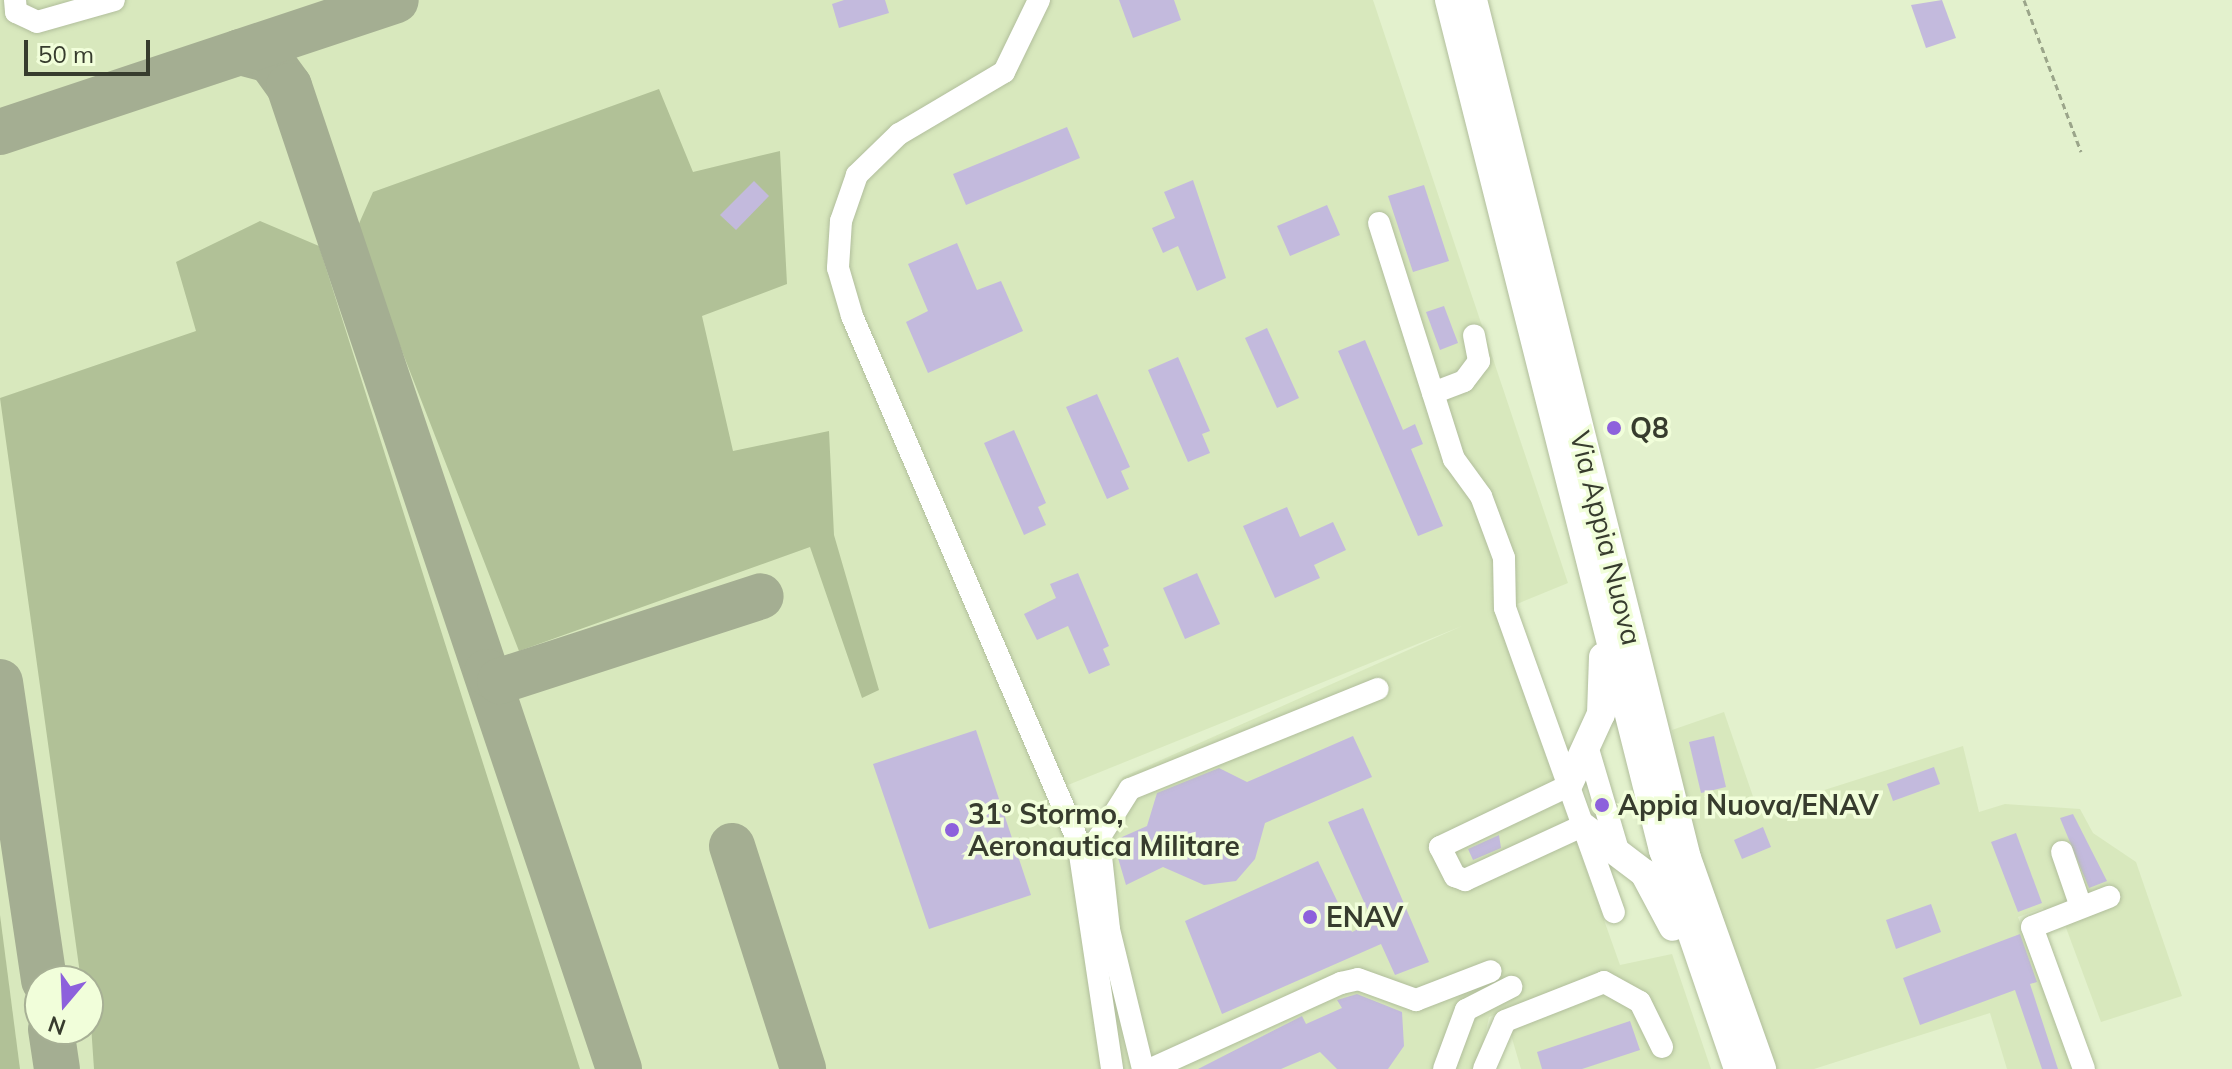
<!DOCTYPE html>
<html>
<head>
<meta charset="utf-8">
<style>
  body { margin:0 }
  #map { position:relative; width:2232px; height:1069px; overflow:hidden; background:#e3f1cd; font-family:Mulish,sans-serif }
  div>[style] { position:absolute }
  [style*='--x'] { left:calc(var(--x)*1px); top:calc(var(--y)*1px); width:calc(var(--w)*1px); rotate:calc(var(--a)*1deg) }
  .built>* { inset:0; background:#d8e8bd }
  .green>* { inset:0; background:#b1c197 }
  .taxiway>* { height:46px; margin:-23px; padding:0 23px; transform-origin:23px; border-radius:23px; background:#a4ae92 }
  .building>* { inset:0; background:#c3badd }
  .path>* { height:3px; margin-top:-1.5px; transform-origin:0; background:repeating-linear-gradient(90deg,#9ba58a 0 6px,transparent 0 10px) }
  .roads { filter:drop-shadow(0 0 2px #b1be9c) drop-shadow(0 0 2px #b1be9c) }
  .minor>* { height:22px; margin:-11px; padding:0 11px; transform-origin:11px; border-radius:11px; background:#fff }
  .major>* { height:28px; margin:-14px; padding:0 14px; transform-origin:14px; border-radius:14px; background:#fff }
  .dots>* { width:22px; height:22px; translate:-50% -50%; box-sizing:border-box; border:4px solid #f1feda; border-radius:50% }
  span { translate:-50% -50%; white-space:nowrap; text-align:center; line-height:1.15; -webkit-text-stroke:7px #f1feda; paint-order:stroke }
  .poi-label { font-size:28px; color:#373c2e; font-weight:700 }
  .left { translate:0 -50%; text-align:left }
  .street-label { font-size:28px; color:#373c2e }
  .north { position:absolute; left:24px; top:965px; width:80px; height:80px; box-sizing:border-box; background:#f1feda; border:2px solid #a7b095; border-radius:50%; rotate:199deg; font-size:22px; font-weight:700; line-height:32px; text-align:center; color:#373c2e }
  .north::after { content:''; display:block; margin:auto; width:28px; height:36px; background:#8d61dc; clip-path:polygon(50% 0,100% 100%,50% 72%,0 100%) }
  .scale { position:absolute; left:24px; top:40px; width:126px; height:36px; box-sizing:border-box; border:4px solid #373c2e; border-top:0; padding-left:10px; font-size:24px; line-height:28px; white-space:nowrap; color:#373c2e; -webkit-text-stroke:6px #f1feda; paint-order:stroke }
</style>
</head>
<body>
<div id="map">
  <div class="built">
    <i style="clip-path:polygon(evenodd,0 0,1373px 0,1568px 583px,1495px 613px,1620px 965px,1672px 954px,1711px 1069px,1521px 1069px,1504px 1011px,1489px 1017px,1478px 1069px,1123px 1069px,1087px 837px,1123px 777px,1462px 626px,1058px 789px,1111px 1069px,0 1069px,0 0,40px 981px,88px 981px,88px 1029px,40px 1029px,40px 981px)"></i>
    <i style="clip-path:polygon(1724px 712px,1758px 811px,1963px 746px,1979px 812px,2005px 804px,2080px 809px,2093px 833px,2136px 862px,2182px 996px,2101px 1022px,2065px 925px,2050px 930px,2043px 908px,2018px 917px,2074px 1069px,2007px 1069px,1990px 1013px,1814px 1069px,1775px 1069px,1692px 832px,1672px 730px)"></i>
  </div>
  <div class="green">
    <i style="clip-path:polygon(659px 89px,693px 172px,780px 151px,787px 284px,702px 316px,733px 451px,829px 431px,834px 535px,879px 690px,862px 698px,810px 547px,519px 651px,370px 269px,357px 228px,373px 192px)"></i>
    <i style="clip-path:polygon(260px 221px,319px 246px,580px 1069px,94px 1069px,88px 981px,81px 981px,0 398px,196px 331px,176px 262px)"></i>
    <i style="clip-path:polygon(0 915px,20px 1069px,0 1069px)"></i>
  </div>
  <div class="taxiway">
    <i style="--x:240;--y:52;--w:31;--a:15"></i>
    <i style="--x:270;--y:60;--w:32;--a:54"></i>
    <i style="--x:289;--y:86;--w:1037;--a:71.44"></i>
    <i style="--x:0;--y:132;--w:417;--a:-18.4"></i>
    <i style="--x:487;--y:672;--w:16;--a:35"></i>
    <i style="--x:500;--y:681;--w:274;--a:-18"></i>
    <i style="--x:0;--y:682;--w:302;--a:81.6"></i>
    <i style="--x:732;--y:846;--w:234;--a:72.3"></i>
    <i style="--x:51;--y:1029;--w:40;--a:81.5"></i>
  </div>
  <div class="building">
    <i style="clip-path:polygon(844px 0,885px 0,889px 13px,839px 28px,832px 4px)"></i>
    <i style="clip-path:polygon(1119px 0,1174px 0,1181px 20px,1133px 38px)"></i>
    <i style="clip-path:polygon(1942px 0,1956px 38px,1926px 48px,1911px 5px)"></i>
    <i style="clip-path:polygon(1067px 127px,1080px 158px,966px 205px,953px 174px)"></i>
    <i style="clip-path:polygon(1193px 180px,1226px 278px,1197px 291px,1178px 246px,1163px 253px,1152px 228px,1175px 218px,1164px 192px)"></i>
    <i style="clip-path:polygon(754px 181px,769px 196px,736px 230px,720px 215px)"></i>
    <i style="clip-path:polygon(1424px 185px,1449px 261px,1413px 272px,1388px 196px)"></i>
    <i style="clip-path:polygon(1327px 205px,1340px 235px,1290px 256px,1277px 226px)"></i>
    <i style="clip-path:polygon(957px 243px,977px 290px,1001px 281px,1023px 331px,928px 373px,906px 322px,928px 311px,908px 264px)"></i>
    <i style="clip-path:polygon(1444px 306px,1458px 343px,1440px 350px,1426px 312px)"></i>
    <i style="clip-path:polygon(1267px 328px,1299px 398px,1277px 408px,1245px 338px)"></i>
    <i style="clip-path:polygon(1365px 340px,1403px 430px,1415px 424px,1423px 444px,1411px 449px,1443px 526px,1418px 536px,1338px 351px)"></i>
    <i style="clip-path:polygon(1178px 357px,1210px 431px,1202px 434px,1210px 453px,1188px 462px,1148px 370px)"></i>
    <i style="clip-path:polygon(1097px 394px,1130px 467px,1121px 471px,1129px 489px,1107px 499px,1066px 407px)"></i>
    <i style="clip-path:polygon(1014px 430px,1046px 503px,1038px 507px,1046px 525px,1024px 535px,984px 443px)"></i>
    <i style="clip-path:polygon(1287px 507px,1300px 537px,1333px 522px,1346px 550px,1314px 565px,1320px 578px,1275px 598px,1243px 526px)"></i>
    <i style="clip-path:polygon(1078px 573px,1109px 646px,1103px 649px,1110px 665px,1089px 674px,1068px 626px,1037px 640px,1024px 614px,1056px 598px,1050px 584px)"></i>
    <i style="clip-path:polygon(1197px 573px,1220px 624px,1185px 639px,1163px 588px)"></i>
    <i style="clip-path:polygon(976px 730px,1031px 895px,929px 929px,873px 764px)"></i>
    <i style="clip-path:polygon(1353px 736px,1372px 777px,1265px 823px,1255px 859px,1236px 881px,1204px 885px,1163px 867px,1126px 885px,1113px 841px,1147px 826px,1157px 793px,1219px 768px,1247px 782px)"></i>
    <i style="clip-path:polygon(1714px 736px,1726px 787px,1701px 793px,1689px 742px)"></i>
    <i style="clip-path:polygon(1934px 767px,1940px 784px,1893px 801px,1887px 784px)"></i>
    <i style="clip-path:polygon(1363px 808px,1429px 962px,1395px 975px,1381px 944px,1222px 1014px,1185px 921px,1318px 861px,1352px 932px,1373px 922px,1328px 822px)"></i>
    <i style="clip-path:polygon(2073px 814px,2107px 881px,2089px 888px,2060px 818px)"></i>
    <i style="clip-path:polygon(1763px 827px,1771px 847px,1742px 859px,1734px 840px)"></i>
    <i style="clip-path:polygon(2016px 833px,2042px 903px,2018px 912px,1991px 842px)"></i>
    <i style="clip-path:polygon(1499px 835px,1501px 848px,1473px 860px,1468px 849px)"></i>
    <i style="clip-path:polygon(1931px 904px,1941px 932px,1896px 949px,1886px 920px)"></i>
    <i style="clip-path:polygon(2020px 934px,2037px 982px,2030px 984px,2058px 1069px,2042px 1069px,2015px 990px,1920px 1025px,1903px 978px)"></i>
    <i style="clip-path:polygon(1357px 994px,1402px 1012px,1404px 1046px,1388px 1069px,1337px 1069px,1320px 1052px,1281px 1069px,1198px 1069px,1302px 1016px,1306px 1024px,1342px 1008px,1337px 1000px)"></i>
    <i style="clip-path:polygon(1630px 1021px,1640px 1050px,1582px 1069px,1542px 1069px,1537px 1052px)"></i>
  </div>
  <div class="path">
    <i style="--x:2024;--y:0;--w:162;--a:69.4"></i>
  </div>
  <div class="roads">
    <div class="minor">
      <i style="--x:15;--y:0;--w:12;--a:85"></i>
      <i style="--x:16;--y:12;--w:23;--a:25"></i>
      <i style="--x:37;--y:22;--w:80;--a:-15.9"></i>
      <i style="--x:1039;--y:0;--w:80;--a:115.9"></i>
      <i style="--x:1004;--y:72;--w:122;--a:149.4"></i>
      <i style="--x:899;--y:134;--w:59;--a:135.7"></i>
      <i style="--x:857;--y:175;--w:49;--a:109.2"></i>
      <i style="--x:841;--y:221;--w:47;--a:93.7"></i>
      <i style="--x:838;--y:268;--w:50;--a:73.7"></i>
      <i style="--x:852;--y:316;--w:572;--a:66.71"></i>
      <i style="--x:1078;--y:841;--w:231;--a:81.5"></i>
      <i style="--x:1379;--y:223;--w:248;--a:72.4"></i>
      <i style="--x:1454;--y:459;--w:46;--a:53.9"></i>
      <i style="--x:1481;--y:496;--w:66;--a:69.6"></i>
      <i style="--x:1504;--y:558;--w:50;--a:88.9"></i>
      <i style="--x:1505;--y:608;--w:323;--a:70.3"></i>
      <i style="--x:1433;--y:393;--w:33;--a:-21"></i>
      <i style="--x:1464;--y:381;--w:25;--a:-53"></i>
      <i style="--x:1479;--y:361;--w:26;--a:-101"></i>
      <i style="--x:1588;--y:749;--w:105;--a:73.5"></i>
      <i style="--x:1568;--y:786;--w:142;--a:154.5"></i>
      <i style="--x:1440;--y:847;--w:33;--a:63"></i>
      <i style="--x:1455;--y:876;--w:11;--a:22"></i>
      <i style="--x:1465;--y:880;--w:129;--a:-24.8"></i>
      <i style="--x:2062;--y:852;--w:58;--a:70.9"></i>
      <i style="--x:1143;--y:1069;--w:144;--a:-103.7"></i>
      <i style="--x:1109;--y:929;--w:92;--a:-96.3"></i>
      <i style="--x:1099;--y:838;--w:58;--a:-57.7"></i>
      <i style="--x:1130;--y:789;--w:267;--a:-22"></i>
      <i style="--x:1151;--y:1069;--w:209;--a:-24.4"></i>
      <i style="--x:1341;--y:983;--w:17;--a:-13"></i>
      <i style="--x:1358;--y:979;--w:62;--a:19.9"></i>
      <i style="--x:1416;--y:1000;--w:80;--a:-21.1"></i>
      <i style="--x:1444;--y:1069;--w:63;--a:-69.6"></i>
      <i style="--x:1466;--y:1010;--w:51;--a:-27.1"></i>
      <i style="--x:1484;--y:1069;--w:52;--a:-66.4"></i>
      <i style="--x:1505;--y:1021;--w:106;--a:-21.5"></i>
      <i style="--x:1604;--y:982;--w:41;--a:29.1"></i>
      <i style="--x:1640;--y:1002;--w:50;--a:63.9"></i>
      <i style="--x:2084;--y:1069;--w:151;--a:-110.1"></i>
      <i style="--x:2032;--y:927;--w:83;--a:-21.3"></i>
    </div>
    <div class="major">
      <i style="--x:1449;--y:0;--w:877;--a:75.87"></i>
      <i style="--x:1663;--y:850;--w:231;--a:71.1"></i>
      <i style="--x:1473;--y:0;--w:884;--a:76"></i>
      <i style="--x:1687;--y:858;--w:224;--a:70.4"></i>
      <i style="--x:1568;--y:786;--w:79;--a:-65.4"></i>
      <i style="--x:1601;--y:714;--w:57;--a:-88"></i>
      <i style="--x:1582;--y:826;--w:78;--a:37.2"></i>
      <i style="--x:1644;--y:873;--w:61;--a:61.8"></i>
    </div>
  </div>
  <div class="dots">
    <i style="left:1614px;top:428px;background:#8d61dc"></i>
    <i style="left:1602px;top:805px;background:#8d61dc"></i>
    <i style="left:952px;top:830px;background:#8d61dc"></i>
    <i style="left:1310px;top:917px;background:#8d61dc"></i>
  </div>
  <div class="poi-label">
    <span class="left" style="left:1630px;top:428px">Q8</span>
    <span class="left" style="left:1618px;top:805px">Appia Nuova/ENAV</span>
    <span class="left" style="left:968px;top:830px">31º Stormo,<br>Aeronautica Militare</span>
    <span class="left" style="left:1326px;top:917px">ENAV</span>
  </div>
  <div class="street-label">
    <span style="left:1606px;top:538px;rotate:76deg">Via Appia Nuova</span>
  </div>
  <div class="north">N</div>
  <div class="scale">50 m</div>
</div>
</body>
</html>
